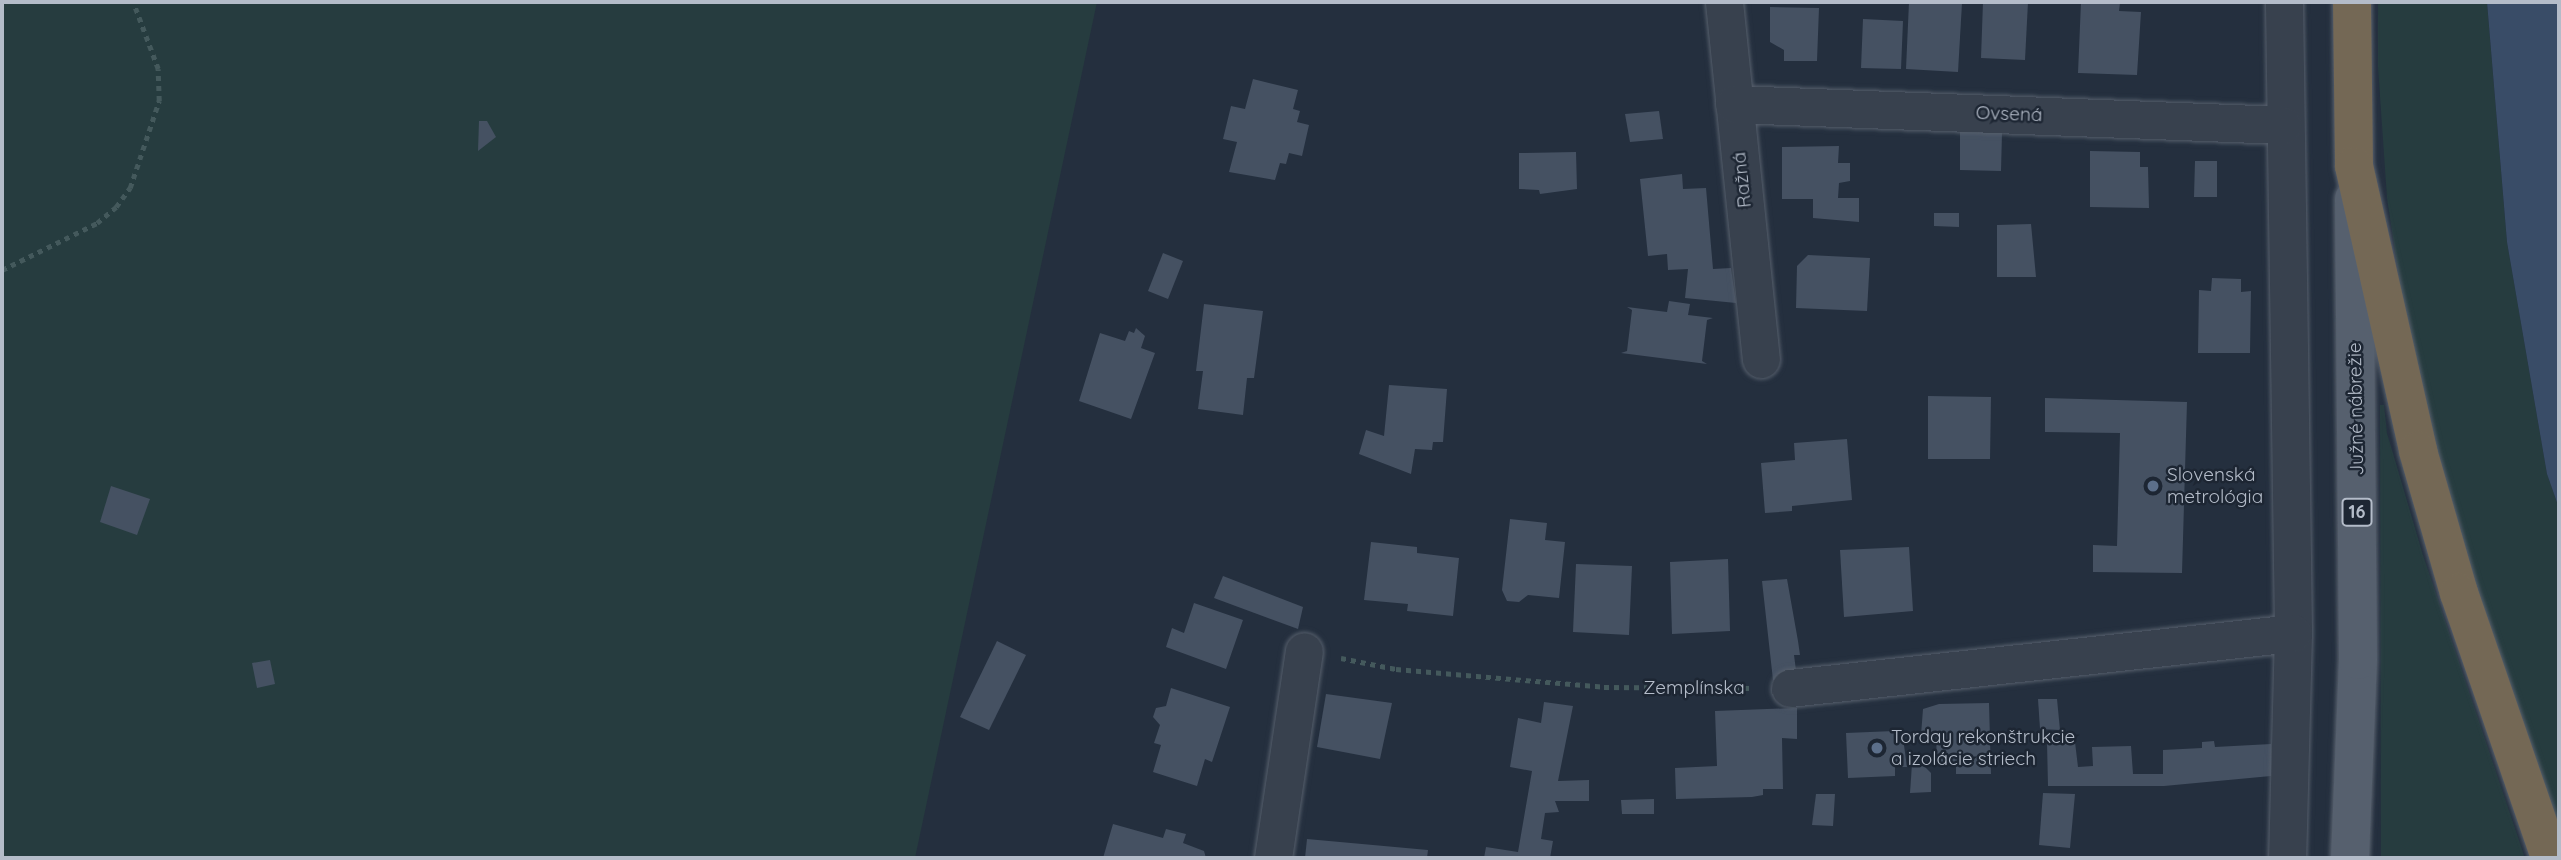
<!DOCTYPE html>
<html>
<head>
<meta charset="utf-8">
<style>
  body { margin:0 }
  #map { position:relative; width:2561px; height:860px; overflow:hidden; background:#242f3e; font-family:Quicksand,sans-serif }
  div>[style] { position:absolute }
  [style*='--x'] { left:calc(var(--x)*1px); top:calc(var(--y)*1px); width:calc(var(--w)*1px); rotate:calc(var(--a)*1deg) }
  .green>* { inset:0; background:#263c3f }
  .water>* { inset:0; background:#394c67 }
  .building>* { inset:0; background:#455162 }
  .path>* { height:4.5px; margin-top:-2.25px; transform-origin:0; background:repeating-linear-gradient(90deg,#44595c 0 5px,transparent 0 10px) }
  .roads { filter:drop-shadow(0 0 2px #565f6c) drop-shadow(0 0 2px #565f6c) }
  .street>* { height:37px; margin:-18.5px; padding:0 18.5px; transform-origin:18.5px; border-radius:18.5px; background:#38414e }
  .primary>* { height:38px; margin:-19px; padding:0 19px; transform-origin:19px; border-radius:19px; background:#56606e }
  .highway>* { height:38px; margin:-19px; padding:0 19px; transform-origin:19px; border-radius:19px; background:#746855 }
  .dots>* { width:19px; height:19px; translate:-50% -50%; box-sizing:border-box; border:4px solid #1d2633; border-radius:50% }
  span { translate:-50% -50%; white-space:nowrap; text-align:center; line-height:1.15; -webkit-text-stroke:5px #1d2633; paint-order:stroke }
  .shield-label span { padding:2px 5px; background:#1d2633; border:2px solid; border-radius:5px; -webkit-text-stroke-width:0 }
  .shield-label { font-size:18px; color:#b4bcc9; font-weight:700 }
  .street-label { font-size:19px; color:#b4bcc9 }
  .poi-label { font-size:19px; color:#b4bcc9 }
  .left { translate:0 -50%; text-align:left }
  .frame { position:absolute; inset:0; border:4px solid #b4bcc9; pointer-events:none }
</style>
</head>
<body>
<div id="map">
  <div class="green">
    <i style="clip-path:polygon(2px 2px,1097px 2px,915px 858px,2px 858px)"></i>
    <i style="clip-path:polygon(2378px 2px,2487px 2px,2507px 242px,2547px 474px,2559px 508px,2559px 844px,2471px 583px,2407px 331px,2387px 198px,2378px 67px)"></i>
    <i style="clip-path:polygon(2380px 405px,2384px 405px,2387px 433px,2423px 555px,2525px 858px,2381px 858px)"></i>
  </div>
  <div class="water">
    <i style="clip-path:polygon(2487px 2px,2559px 2px,2559px 508px,2547px 474px,2507px 242px)"></i>
  </div>
  <div class="building">
    <i style="clip-path:polygon(1909px 2px,1962px 3px,1958px 72px,1906px 69px)"></i>
    <i style="clip-path:polygon(1983px 2px,2028px 2px,2025px 60px,1981px 58px)"></i>
    <i style="clip-path:polygon(2081px 2px,2120px 3px,2119px 11px,2141px 12px,2137px 75px,2078px 73px)"></i>
    <i style="clip-path:polygon(1770px 7px,1819px 8px,1817px 61px,1784px 61px,1784px 50px,1770px 42px)"></i>
    <i style="clip-path:polygon(1863px 19px,1903px 21px,1901px 69px,1861px 68px)"></i>
    <i style="clip-path:polygon(1253px 79px,1298px 90px,1293px 109px,1300px 111px,1297px 122px,1309px 125px,1302px 156px,1289px 153px,1286px 164px,1280px 163px,1275px 180px,1229px 172px,1237px 142px,1223px 139px,1231px 106px,1245px 109px)"></i>
    <i style="clip-path:polygon(1659px 111px,1663px 139px,1630px 142px,1625px 114px)"></i>
    <i style="clip-path:polygon(479px 121px,487px 121px,496px 137px,478px 151px)"></i>
    <i style="clip-path:polygon(1960px 132px,2002px 133px,2001px 171px,1960px 170px)"></i>
    <i style="clip-path:polygon(1839px 146px,1838px 163px,1850px 163px,1850px 181px,1839px 183px,1838px 198px,1859px 198px,1859px 222px,1813px 218px,1813px 199px,1782px 199px,1782px 147px)"></i>
    <i style="clip-path:polygon(2090px 151px,2140px 152px,2140px 167px,2148px 167px,2149px 208px,2090px 207px)"></i>
    <i style="clip-path:polygon(1576px 152px,1577px 189px,1540px 194px,1539px 190px,1519px 189px,1519px 153px)"></i>
    <i style="clip-path:polygon(2195px 161px,2217px 161px,2217px 197px,2194px 197px)"></i>
    <i style="clip-path:polygon(1682px 174px,1683px 189px,1706px 188px,1713px 269px,1731px 268px,1736px 303px,1685px 298px,1688px 269px,1668px 270px,1667px 254px,1648px 256px,1640px 179px)"></i>
    <i style="clip-path:polygon(1934px 213px,1959px 213px,1959px 227px,1934px 226px)"></i>
    <i style="clip-path:polygon(2031px 224px,2036px 277px,1997px 277px,1997px 225px)"></i>
    <i style="clip-path:polygon(1163px 253px,1183px 261px,1168px 299px,1148px 291px)"></i>
    <i style="clip-path:polygon(1808px 255px,1870px 258px,1867px 311px,1796px 308px,1797px 266px)"></i>
    <i style="clip-path:polygon(2212px 278px,2241px 279px,2241px 292px,2251px 291px,2250px 353px,2198px 353px,2199px 290px,2211px 291px)"></i>
    <i style="clip-path:polygon(1669px 301px,1690px 304px,1688px 315px,1713px 318px,1707px 320px,1702px 361px,1707px 364px,1621px 353px,1627px 351px,1632px 310px,1627px 307px,1667px 312px)"></i>
    <i style="clip-path:polygon(1204px 304px,1263px 311px,1254px 378px,1247px 378px,1243px 415px,1198px 409px,1203px 371px,1196px 371px)"></i>
    <i style="clip-path:polygon(1136px 328px,1145px 336px,1141px 348px,1155px 353px,1131px 419px,1079px 401px,1100px 333px,1125px 341px,1129px 331px,1134px 333px)"></i>
    <i style="clip-path:polygon(1389px 385px,1447px 389px,1443px 442px,1433px 442px,1432px 450px,1415px 449px,1411px 474px,1359px 454px,1366px 430px,1384px 436px)"></i>
    <i style="clip-path:polygon(1928px 396px,1991px 397px,1990px 459px,1928px 459px)"></i>
    <i style="clip-path:polygon(2045px 398px,2187px 402px,2182px 573px,2093px 572px,2093px 545px,2117px 546px,2120px 433px,2045px 432px)"></i>
    <i style="clip-path:polygon(1847px 439px,1852px 500px,1792px 506px,1792px 511px,1765px 513px,1761px 463px,1795px 460px,1794px 443px)"></i>
    <i style="clip-path:polygon(111px 486px,150px 499px,137px 535px,100px 522px)"></i>
    <i style="clip-path:polygon(1510px 519px,1547px 523px,1545px 540px,1565px 542px,1559px 598px,1528px 595px,1519px 602px,1507px 601px,1502px 590px)"></i>
    <i style="clip-path:polygon(1371px 542px,1417px 547px,1417px 553px,1459px 558px,1453px 616px,1407px 611px,1408px 604px,1364px 600px)"></i>
    <i style="clip-path:polygon(1909px 547px,1913px 611px,1844px 617px,1840px 550px)"></i>
    <i style="clip-path:polygon(1728px 559px,1730px 631px,1672px 634px,1670px 562px)"></i>
    <i style="clip-path:polygon(1576px 564px,1632px 566px,1629px 635px,1573px 632px)"></i>
    <i style="clip-path:polygon(1223px 576px,1303px 607px,1298px 629px,1214px 598px)"></i>
    <i style="clip-path:polygon(1787px 579px,1798px 641px,1800px 655px,1794px 655px,1797px 678px,1773px 680px,1762px 581px)"></i>
    <i style="clip-path:polygon(1194px 603px,1243px 620px,1226px 669px,1166px 647px,1172px 628px,1184px 633px)"></i>
    <i style="clip-path:polygon(997px 641px,1026px 655px,989px 730px,960px 717px)"></i>
    <i style="clip-path:polygon(270px 660px,275px 684px,257px 688px,252px 663px)"></i>
    <i style="clip-path:polygon(1171px 688px,1230px 707px,1212px 762px,1205px 759px,1197px 786px,1153px 772px,1161px 745px,1154px 743px,1160px 725px,1153px 717px,1156px 708px,1166px 706px)"></i>
    <i style="clip-path:polygon(1326px 694px,1392px 703px,1380px 759px,1317px 747px)"></i>
    <i style="clip-path:polygon(2038px 699px,2057px 699px,2060px 730px,2040px 729px)"></i>
    <i style="clip-path:polygon(1544px 702px,1573px 706px,1558px 781px,1589px 780px,1589px 801px,1555px 801px,1559px 812px,1545px 813px,1541px 839px,1553px 841px,1550px 858px,1484px 858px,1486px 847px,1518px 852px,1532px 771px,1510px 767px,1518px 718px,1541px 723px)"></i>
    <i style="clip-path:polygon(1989px 703px,1991px 774px,1956px 774px,1956px 763px,1937px 763px,1936px 735px,1921px 735px,1923px 709px,1939px 704px)"></i>
    <i style="clip-path:polygon(1797px 708px,1797px 739px,1782px 738px,1783px 789px,1763px 789px,1763px 795px,1752px 797px,1676px 799px,1675px 768px,1717px 766px,1715px 711px)"></i>
    <i style="clip-path:polygon(1894px 731px,1894px 738px,1903px 738px,1907px 767px,1895px 767px,1895px 776px,1848px 778px,1846px 733px)"></i>
    <i style="clip-path:polygon(2214px 741px,2215px 747px,2271px 744px,2271px 776px,2164px 786px,2048px 786px,2047px 743px,2075px 742px,2078px 767px,2093px 766px,2092px 747px,2131px 746px,2133px 774px,2163px 774px,2163px 750px,2202px 748px,2202px 742px)"></i>
    <i style="clip-path:polygon(1912px 764px,1923px 765px,1931px 773px,1931px 792px,1910px 793px)"></i>
    <i style="clip-path:polygon(2043px 793px,2075px 794px,2070px 848px,2039px 845px)"></i>
    <i style="clip-path:polygon(1816px 794px,1835px 794px,1833px 826px,1812px 825px)"></i>
    <i style="clip-path:polygon(1654px 799px,1654px 814px,1622px 814px,1621px 800px)"></i>
    <i style="clip-path:polygon(1113px 824px,1163px 838px,1166px 829px,1186px 834px,1183px 843px,1204px 851px,1206px 858px,1103px 858px)"></i>
    <i style="clip-path:polygon(1307px 839px,1428px 850px,1427px 858px,1305px 858px)"></i>
  </div>
  <div class="path">
    <i style="--x:2;--y:270;--w:106;--a:-26.3"></i>
    <i style="--x:97;--y:223;--w:25;--a:-40"></i>
    <i style="--x:116;--y:207;--w:24;--a:-54"></i>
    <i style="--x:130;--y:188;--w:92;--a:-71.6"></i>
    <i style="--x:159;--y:101;--w:32;--a:-92"></i>
    <i style="--x:158;--y:69;--w:72;--a:-110.5"></i>
    <i style="--x:1341;--y:658;--w:56;--a:11.3"></i>
    <i style="--x:1396;--y:669;--w:209;--a:4.9"></i>
    <i style="--x:1604;--y:687;--w:150;--a:0.4"></i>
  </div>
  <div class="roads">
    <div class="street">
      <i style="--x:1724;--y:2;--w:359;--a:84.1"></i>
      <i style="--x:2284;--y:2;--w:631;--a:89.18"></i>
      <i style="--x:2293;--y:633;--w:225;--a:91.5"></i>
      <i style="--x:1734;--y:104;--w:549;--a:2.19"></i>
      <i style="--x:1790;--y:688;--w:506;--a:-6.24"></i>
      <i style="--x:1273;--y:858;--w:209;--a:-81.5"></i>
    </div>
    <div class="primary">
      <i style="--x:2350;--y:858;--w:198;--a:-87.7"></i>
      <i style="--x:2358;--y:660;--w:461;--a:-90.5"></i>
    </div>
    <div class="highway">
      <i style="--x:2352;--y:2;--w:164;--a:89.3"></i>
      <i style="--x:2354;--y:166;--w:292;--a:77.3"></i>
      <i style="--x:2418;--y:451;--w:148;--a:73.9"></i>
      <i style="--x:2459;--y:593;--w:280;--a:71"></i>
    </div>
  </div>
  <div class="dots">
    <i style="left:2153px;top:486px;background:#5c6f8a"></i>
    <i style="left:1877px;top:748px;background:#5c6f8a"></i>
  </div>
  <div class="shield-label">
    <span style="left:2357px;top:512px">16</span>
  </div>
  <div class="street-label">
    <span style="left:2009px;top:114px;rotate:2deg">Ovsená</span>
    <span style="left:1742px;top:180px;rotate:-96deg">Ražná</span>
    <span style="left:2356px;top:409px;rotate:-91deg">Južné nábrežie</span>
    <span style="left:1694px;top:688px">Zemplínska</span>
  </div>
  <div class="poi-label">
    <span class="left" style="left:2167px;top:486px">Slovenská<br>metrológia</span>
    <span class="left" style="left:1891px;top:748px">Torday rekonštrukcie<br>a izolácie striech</span>
  </div>
  <div class="frame"></div>
</div>
</body>
</html>
